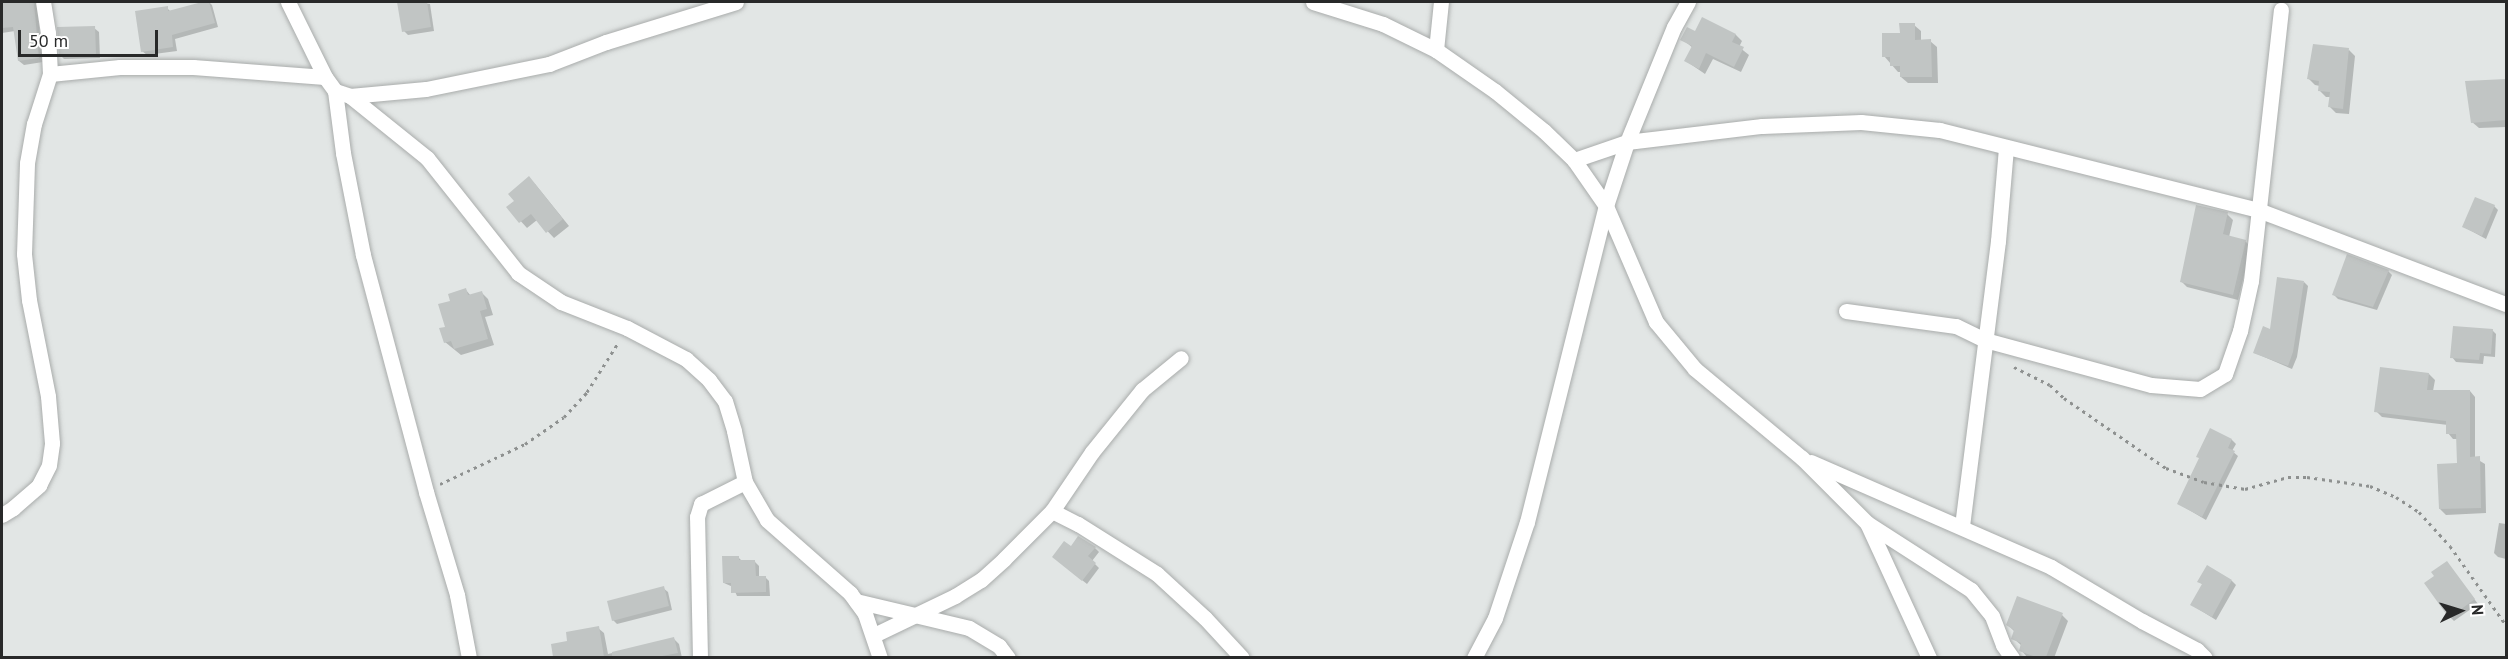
<!DOCTYPE html>
<html>
<head>
<meta charset="utf-8">
<style>
  body { margin:0 }
  #map { position:relative; width:2508px; height:659px; overflow:hidden; background:#e2e6e5; font-family:"PT Sans",sans-serif }
  div>[style] { position:absolute }
  [style*='--x'] { left:calc(var(--x)*1px); top:calc(var(--y)*1px); width:calc(var(--w)*1px); rotate:calc(var(--a)*1deg) }
  .shadow>* { inset:0; background:#0003 }
  .building>* { inset:0; background:#c1c5c4 }
  .path>* { height:3px; margin-top:-1.5px; transform-origin:0; background:repeating-linear-gradient(90deg,#8e9190 0 3px,transparent 0 7.5px) }
  .roads { filter:drop-shadow(0 0 2px #a9acab) drop-shadow(0 0 2px #a9acab) }
  .minor>* { height:15px; margin:-7.5px; padding:0 7.5px; transform-origin:7.5px; border-radius:7.5px; background:#fff }
  span { translate:-50% -50%; white-space:nowrap; text-align:center; line-height:1.15; -webkit-text-stroke:6px #fff; paint-order:stroke }
  .frame { position:absolute; inset:0; border:3px solid #282929; pointer-events:none }
  .north { position:absolute; left:2430px; top:581px; width:60px; height:60px; -webkit-text-stroke:4px #fff; paint-order:stroke; rotate:86deg; font-size:16px; font-weight:700; line-height:24px; text-align:center; color:#282929 }
  .north::after { content:''; display:block; margin:auto; width:21px; height:27px; background:#282929; clip-path:polygon(50% 0,100% 100%,50% 72%,0 100%) }
  .scale { position:absolute; left:18px; top:30px; width:140px; height:27px; box-sizing:border-box; border:3px solid #282929; border-top:0; padding-left:8px; font-size:18px; line-height:21px; white-space:nowrap; color:#282929; -webkit-text-stroke:4px #fff; paint-order:stroke }
</style>
</head>
<body>
<div id="map">
  <div class="shadow">
    <i style="clip-path:polygon(2px 2px,40px 2px,37px 8px,43px 62px,24px 65px,19px 61px,15px 31px,2px 33px)"></i>
    <i style="clip-path:polygon(209px 2px,212px 5px,218px 27px,175px 39px,177px 51px,147px 55px,142px 51px,167px 8px,171px 12px)"></i>
    <i style="clip-path:polygon(414px 2px,430px 4px,434px 31px,408px 35px,404px 31px,399px 4px)"></i>
    <i style="clip-path:polygon(1703px 19px,1736px 35px,1742px 41px,1739px 47px,1749px 55px,1741px 72px,1713px 59px,1705px 74px,1686px 61px,1693px 48px,1682px 39px,1696px 33px)"></i>
    <i style="clip-path:polygon(1914px 25px,1921px 31px,1921px 41px,1930px 41px,1937px 47px,1938px 83px,1908px 83px,1901px 77px,1901px 72px,1898px 72px,1884px 56px,1901px 34px)"></i>
    <i style="clip-path:polygon(94px 28px,99px 32px,100px 58px,64px 59px,60px 55px)"></i>
    <i style="clip-path:polygon(2349px 50px,2355px 56px,2349px 114px,2336px 113px,2330px 107px,2331px 97px,2326px 97px,2320px 91px,2320px 86px,2315px 85px,2309px 79px)"></i>
    <i style="clip-path:polygon(2506px 80px,2506px 127px,2479px 128px,2472px 122px,2466px 83px)"></i>
    <i style="clip-path:polygon(535px 184px,569px 226px,554px 238px,537px 220px,527px 228px,508px 207px)"></i>
    <i style="clip-path:polygon(2494px 206px,2498px 210px,2486px 239px,2464px 227px)"></i>
    <i style="clip-path:polygon(2227px 214px,2233px 220px,2229px 237px,2245px 241px,2251px 247px,2238px 300px,2187px 287px,2181px 281px)"></i>
    <i style="clip-path:polygon(2388px 271px,2392px 275px,2377px 310px,2338px 299px,2334px 295px)"></i>
    <i style="clip-path:polygon(2304px 282px,2308px 286px,2297px 357px,2292px 369px,2255px 353px)"></i>
    <i style="clip-path:polygon(466px 290px,471px 296px,482px 293px,488px 299px,493px 315px,485px 317px,494px 345px,461px 355px,445px 342px,452px 302px)"></i>
    <i style="clip-path:polygon(2492px 330px,2496px 334px,2495px 357px,2484px 356px,2483px 364px,2456px 362px,2452px 357px)"></i>
    <i style="clip-path:polygon(2429px 374px,2435px 380px,2433px 391px,2470px 391px,2475px 397px,2475px 458px,2485px 464px,2486px 513px,2446px 515px,2440px 509px,2458px 464px,2458px 439px,2453px 439px,2448px 433px,2448px 425px,2382px 417px,2376px 411px)"></i>
    <i style="clip-path:polygon(2211px 430px,2232px 440px,2236px 444px,2232px 451px,2238px 456px,2206px 520px,2179px 504px,2201px 459px)"></i>
    <i style="clip-path:polygon(2499px 523px,2506px 524px,2506px 559px,2498px 557px,2494px 553px)"></i>
    <i style="clip-path:polygon(1071px 548px,1095px 548px,1099px 552px,1092px 561px,1099px 568px,1087px 584px,1058px 561px)"></i>
    <i style="clip-path:polygon(738px 557px,743px 562px,755px 562px,759px 566px,759px 577px,765px 577px,769px 581px,770px 596px,737px 596px,733px 587px,724px 583px)"></i>
    <i style="clip-path:polygon(2447px 563px,2478px 604px,2454px 621px,2450px 617px,2436px 576px)"></i>
    <i style="clip-path:polygon(2199px 581px,2232px 581px,2236px 585px,2216px 620px,2192px 605px,2203px 585px)"></i>
    <i style="clip-path:polygon(663px 588px,668px 592px,672px 610px,617px 624px,613px 620px)"></i>
    <i style="clip-path:polygon(2062px 615px,2068px 621px,2054px 658px,2027px 657px,2021px 650px,2022px 646px,2013px 638px,2015px 632px,2008px 625px)"></i>
    <i style="clip-path:polygon(598px 628px,604px 633px,608px 654px,674px 639px,679px 644px,682px 658px,555px 658px,552px 645px,569px 642px)"></i>
  </div>
  <div class="building">
    <i style="clip-path:polygon(2px 2px,34px 2px,39px 58px,18px 61px,13px 27px,2px 28px)"></i>
    <i style="clip-path:polygon(202px 2px,209px 2px,215px 23px,172px 35px,173px 47px,141px 52px,135px 11px,168px 6px,168px 11px)"></i>
    <i style="clip-path:polygon(397px 2px,427px 2px,431px 27px,402px 32px)"></i>
    <i style="clip-path:polygon(1702px 17px,1736px 34px,1732px 42px,1744px 47px,1734px 67px,1706px 53px,1699px 69px,1684px 61px,1692px 46px,1680px 40px,1687px 27px,1695px 31px)"></i>
    <i style="clip-path:polygon(1899px 23px,1915px 23px,1915px 40px,1931px 39px,1932px 77px,1900px 77px,1900px 66px,1890px 66px,1890px 57px,1882px 57px,1882px 33px,1900px 33px)"></i>
    <i style="clip-path:polygon(95px 26px,96px 54px,59px 56px,57px 27px)"></i>
    <i style="clip-path:polygon(2313px 44px,2349px 48px,2343px 109px,2328px 107px,2330px 92px,2318px 91px,2319px 81px,2307px 79px)"></i>
    <i style="clip-path:polygon(2506px 79px,2506px 120px,2471px 123px,2465px 81px)"></i>
    <i style="clip-path:polygon(529px 176px,563px 219px,546px 233px,531px 214px,519px 223px,506px 207px,514px 201px,508px 194px)"></i>
    <i style="clip-path:polygon(2475px 197px,2495px 205px,2482px 236px,2462px 227px)"></i>
    <i style="clip-path:polygon(2196px 205px,2228px 212px,2223px 234px,2246px 240px,2233px 295px,2180px 282px)"></i>
    <i style="clip-path:polygon(2347px 254px,2389px 270px,2373px 307px,2332px 295px)"></i>
    <i style="clip-path:polygon(2277px 277px,2304px 281px,2293px 352px,2288px 366px,2253px 353px,2263px 326px,2270px 329px)"></i>
    <i style="clip-path:polygon(466px 288px,468px 295px,482px 291px,487px 309px,480px 311px,488px 339px,454px 349px,451px 341px,444px 343px,439px 328px,445px 327px,438px 304px,450px 301px,448px 294px)"></i>
    <i style="clip-path:polygon(2453px 326px,2493px 329px,2491px 354px,2480px 353px,2479px 360px,2450px 358px)"></i>
    <i style="clip-path:polygon(2380px 367px,2429px 373px,2427px 390px,2470px 390px,2470px 457px,2480px 456px,2481px 508px,2439px 509px,2437px 464px,2457px 463px,2456px 434px,2446px 434px,2446px 421px,2374px 412px)"></i>
    <i style="clip-path:polygon(2210px 428px,2232px 439px,2228px 448px,2235px 451px,2202px 517px,2177px 504px,2199px 458px,2196px 457px)"></i>
    <i style="clip-path:polygon(1078px 536px,1096px 547px,1088px 556px,1096px 563px,1082px 581px,1052px 557px,1064px 541px,1071px 546px)"></i>
    <i style="clip-path:polygon(722px 556px,739px 556px,739px 560px,755px 560px,756px 576px,766px 576px,766px 592px,731px 593px,731px 583px,723px 583px)"></i>
    <i style="clip-path:polygon(2447px 561px,2475px 599px,2449px 618px,2424px 583px,2434px 576px,2431px 572px)"></i>
    <i style="clip-path:polygon(2207px 565px,2232px 580px,2212px 617px,2190px 605px,2202px 584px,2197px 582px)"></i>
    <i style="clip-path:polygon(664px 586px,669px 606px,612px 621px,607px 601px)"></i>
    <i style="clip-path:polygon(2017px 596px,2063px 613px,2046px 657px,2036px 657px,2019px 651px,2021px 643px,2011px 639px,2014px 630px,2006px 625px)"></i>
    <i style="clip-path:polygon(599px 626px,604px 657px,553px 657px,551px 644px,567px 641px,566px 632px)"></i>
    <i style="clip-path:polygon(674px 637px,678px 653px,657px 657px,612px 657px,612px 652px)"></i>
  </div>
  <div class="path">
    <i style="--x:2014;--y:367;--w:40;--a:26.6"></i>
    <i style="--x:2050;--y:385;--w:19;--a:43"></i>
    <i style="--x:2064;--y:398;--w:124;--a:34.5"></i>
    <i style="--x:2166;--y:468;--w:40;--a:20.2"></i>
    <i style="--x:2204;--y:482;--w:42;--a:9.7"></i>
    <i style="--x:2245;--y:489;--w:45;--a:-15.6"></i>
    <i style="--x:2288;--y:477;--w:19;--a:0"></i>
    <i style="--x:2307;--y:477;--w:64;--a:8.1"></i>
    <i style="--x:2370;--y:486;--w:28;--a:23"></i>
    <i style="--x:2396;--y:497;--w:27;--a:33"></i>
    <i style="--x:2419;--y:512;--w:46;--a:47.6"></i>
    <i style="--x:2450;--y:546;--w:97;--a:54.7"></i>
    <i style="--x:440;--y:484;--w:94;--a:-25.2"></i>
    <i style="--x:525;--y:444;--w:47;--a:-34.7"></i>
    <i style="--x:564;--y:417;--w:34;--a:-47"></i>
    <i style="--x:587;--y:392;--w:58;--a:-57.7"></i>
  </div>
  <div class="roads">
    <div class="minor">
      <i style="--x:288;--y:2;--w:84;--a:63.7"></i>
      <i style="--x:325;--y:77;--w:17;--a:54"></i>
      <i style="--x:335;--y:91;--w:16;--a:18"></i>
      <i style="--x:350;--y:96;--w:76;--a:-5.3"></i>
      <i style="--x:426;--y:89;--w:126;--a:-11.5"></i>
      <i style="--x:549;--y:64;--w:61;--a:-21.1"></i>
      <i style="--x:606;--y:42;--w:136;--a:-17.1"></i>
      <i style="--x:1313;--y:2;--w:73;--a:17.4"></i>
      <i style="--x:1383;--y:24;--w:59;--a:26.1"></i>
      <i style="--x:1436;--y:50;--w:72;--a:34.8"></i>
      <i style="--x:1495;--y:91;--w:63;--a:39.2"></i>
      <i style="--x:1544;--y:131;--w:42;--a:44"></i>
      <i style="--x:1574;--y:160;--w:56;--a:55.2"></i>
      <i style="--x:1606;--y:206;--w:126;--a:66.7"></i>
      <i style="--x:1656;--y:322;--w:61;--a:50.3"></i>
      <i style="--x:1695;--y:369;--w:139;--a:39.8"></i>
      <i style="--x:1802;--y:458;--w:92;--a:45"></i>
      <i style="--x:1867;--y:523;--w:124;--a:32.8"></i>
      <i style="--x:1971;--y:590;--w:33;--a:51"></i>
      <i style="--x:1992;--y:616;--w:31;--a:69"></i>
      <i style="--x:2003;--y:645;--w:16;--a:55"></i>
      <i style="--x:1436;--y:50;--w:48;--a:-84.1"></i>
      <i style="--x:50;--y:74;--w:70;--a:-5.7"></i>
      <i style="--x:120;--y:67;--w:73;--a:0"></i>
      <i style="--x:193;--y:67;--w:132;--a:4.3"></i>
      <i style="--x:335;--y:91;--w:63;--a:82.6"></i>
      <i style="--x:343;--y:153;--w:104;--a:78.9"></i>
      <i style="--x:363;--y:255;--w:245;--a:75.1"></i>
      <i style="--x:426;--y:492;--w:108;--a:73.2"></i>
      <i style="--x:457;--y:595;--w:64;--a:79.2"></i>
      <i style="--x:350;--y:96;--w:99;--a:38.8"></i>
      <i style="--x:427;--y:158;--w:147;--a:51.6"></i>
      <i style="--x:518;--y:273;--w:52;--a:34"></i>
      <i style="--x:561;--y:302;--w:71;--a:21.5"></i>
      <i style="--x:627;--y:328;--w:67;--a:27.7"></i>
      <i style="--x:686;--y:359;--w:31;--a:42"></i>
      <i style="--x:709;--y:380;--w:26;--a:53"></i>
      <i style="--x:725;--y:401;--w:31;--a:73"></i>
      <i style="--x:734;--y:431;--w:52;--a:77.8"></i>
      <i style="--x:745;--y:482;--w:44;--a:59.9"></i>
      <i style="--x:767;--y:520;--w:111;--a:41.3"></i>
      <i style="--x:850;--y:593;--w:26;--a:54"></i>
      <i style="--x:865;--y:614;--w:46;--a:71.2"></i>
      <i style="--x:1574;--y:160;--w:56;--a:-18.8"></i>
      <i style="--x:1627;--y:142;--w:136;--a:-6.8"></i>
      <i style="--x:1762;--y:126;--w:99;--a:-2.3"></i>
      <i style="--x:1861;--y:122;--w:79;--a:5.8"></i>
      <i style="--x:1940;--y:130;--w:328;--a:14.1"></i>
      <i style="--x:2258;--y:210;--w:265;--a:20.8"></i>
      <i style="--x:1846;--y:311;--w:111;--a:7.8"></i>
      <i style="--x:1956;--y:326;--w:32;--a:26"></i>
      <i style="--x:1985;--y:340;--w:172;--a:15.2"></i>
      <i style="--x:2151;--y:385;--w:49;--a:4.7"></i>
      <i style="--x:2200;--y:389;--w:29;--a:-31"></i>
      <i style="--x:2225;--y:374;--w:46;--a:-70.8"></i>
      <i style="--x:2240;--y:331;--w:51;--a:-77.6"></i>
      <i style="--x:2251;--y:281;--w:273;--a:-83.7"></i>
      <i style="--x:1811;--y:462;--w:262;--a:23.6"></i>
      <i style="--x:2051;--y:567;--w:106;--a:30.7"></i>
      <i style="--x:2142;--y:621;--w:62;--a:27.8"></i>
      <i style="--x:2197;--y:650;--w:11;--a:45"></i>
      <i style="--x:1052;--y:511;--w:29;--a:27"></i>
      <i style="--x:1078;--y:524;--w:93;--a:32.3"></i>
      <i style="--x:1157;--y:574;--w:65;--a:42.5"></i>
      <i style="--x:1205;--y:618;--w:54;--a:47.2"></i>
      <i style="--x:2;--y:515;--w:13;--a:-32"></i>
      <i style="--x:13;--y:508;--w:35;--a:-41"></i>
      <i style="--x:39;--y:485;--w:22;--a:-63"></i>
      <i style="--x:49;--y:465;--w:22;--a:-82"></i>
      <i style="--x:52;--y:443;--w:47;--a:-94.9"></i>
      <i style="--x:48;--y:396;--w:98;--a:-101.2"></i>
      <i style="--x:29;--y:300;--w:46;--a:-96.2"></i>
      <i style="--x:24;--y:254;--w:91;--a:-88.1"></i>
      <i style="--x:27;--y:163;--w:40;--a:-80"></i>
      <i style="--x:34;--y:124;--w:52;--a:-72.3"></i>
      <i style="--x:50;--y:74;--w:41;--a:-92.8"></i>
      <i style="--x:48;--y:33;--w:31;--a:-99"></i>
      <i style="--x:1867;--y:523;--w:149;--a:65.3"></i>
      <i style="--x:1962;--y:526;--w:287;--a:-82.8"></i>
      <i style="--x:1998;--y:241;--w:94;--a:-85.1"></i>
      <i style="--x:856;--y:601;--w:116;--a:13.4"></i>
      <i style="--x:969;--y:628;--w:35;--a:31"></i>
      <i style="--x:999;--y:646;--w:15;--a:53"></i>
      <i style="--x:874;--y:635;--w:90;--a:-25.7"></i>
      <i style="--x:955;--y:596;--w:31;--a:-32"></i>
      <i style="--x:981;--y:580;--w:31;--a:-42"></i>
      <i style="--x:1004;--y:559;--w:68;--a:-45"></i>
      <i style="--x:1052;--y:511;--w:71;--a:-55.9"></i>
      <i style="--x:1092;--y:452;--w:80;--a:-51.1"></i>
      <i style="--x:1142;--y:390;--w:50;--a:-39.4"></i>
      <i style="--x:700;--y:658;--w:141;--a:-91.2"></i>
      <i style="--x:697;--y:517;--w:14;--a:-73"></i>
      <i style="--x:701;--y:504;--w:49;--a:-26.6"></i>
      <i style="--x:1474;--y:658;--w:45;--a:-62.3"></i>
      <i style="--x:1495;--y:618;--w:101;--a:-71.6"></i>
      <i style="--x:1527;--y:522;--w:326;--a:-76"></i>
      <i style="--x:1606;--y:206;--w:67;--a:-71.8"></i>
      <i style="--x:1627;--y:142;--w:124;--a:-67.8"></i>
      <i style="--x:1674;--y:27;--w:29;--a:-61"></i>
    </div>
  </div>
  <div class="frame"></div>
  <div class="north">N</div>
  <div class="scale">50 m</div>
</div>
</body>
</html>
